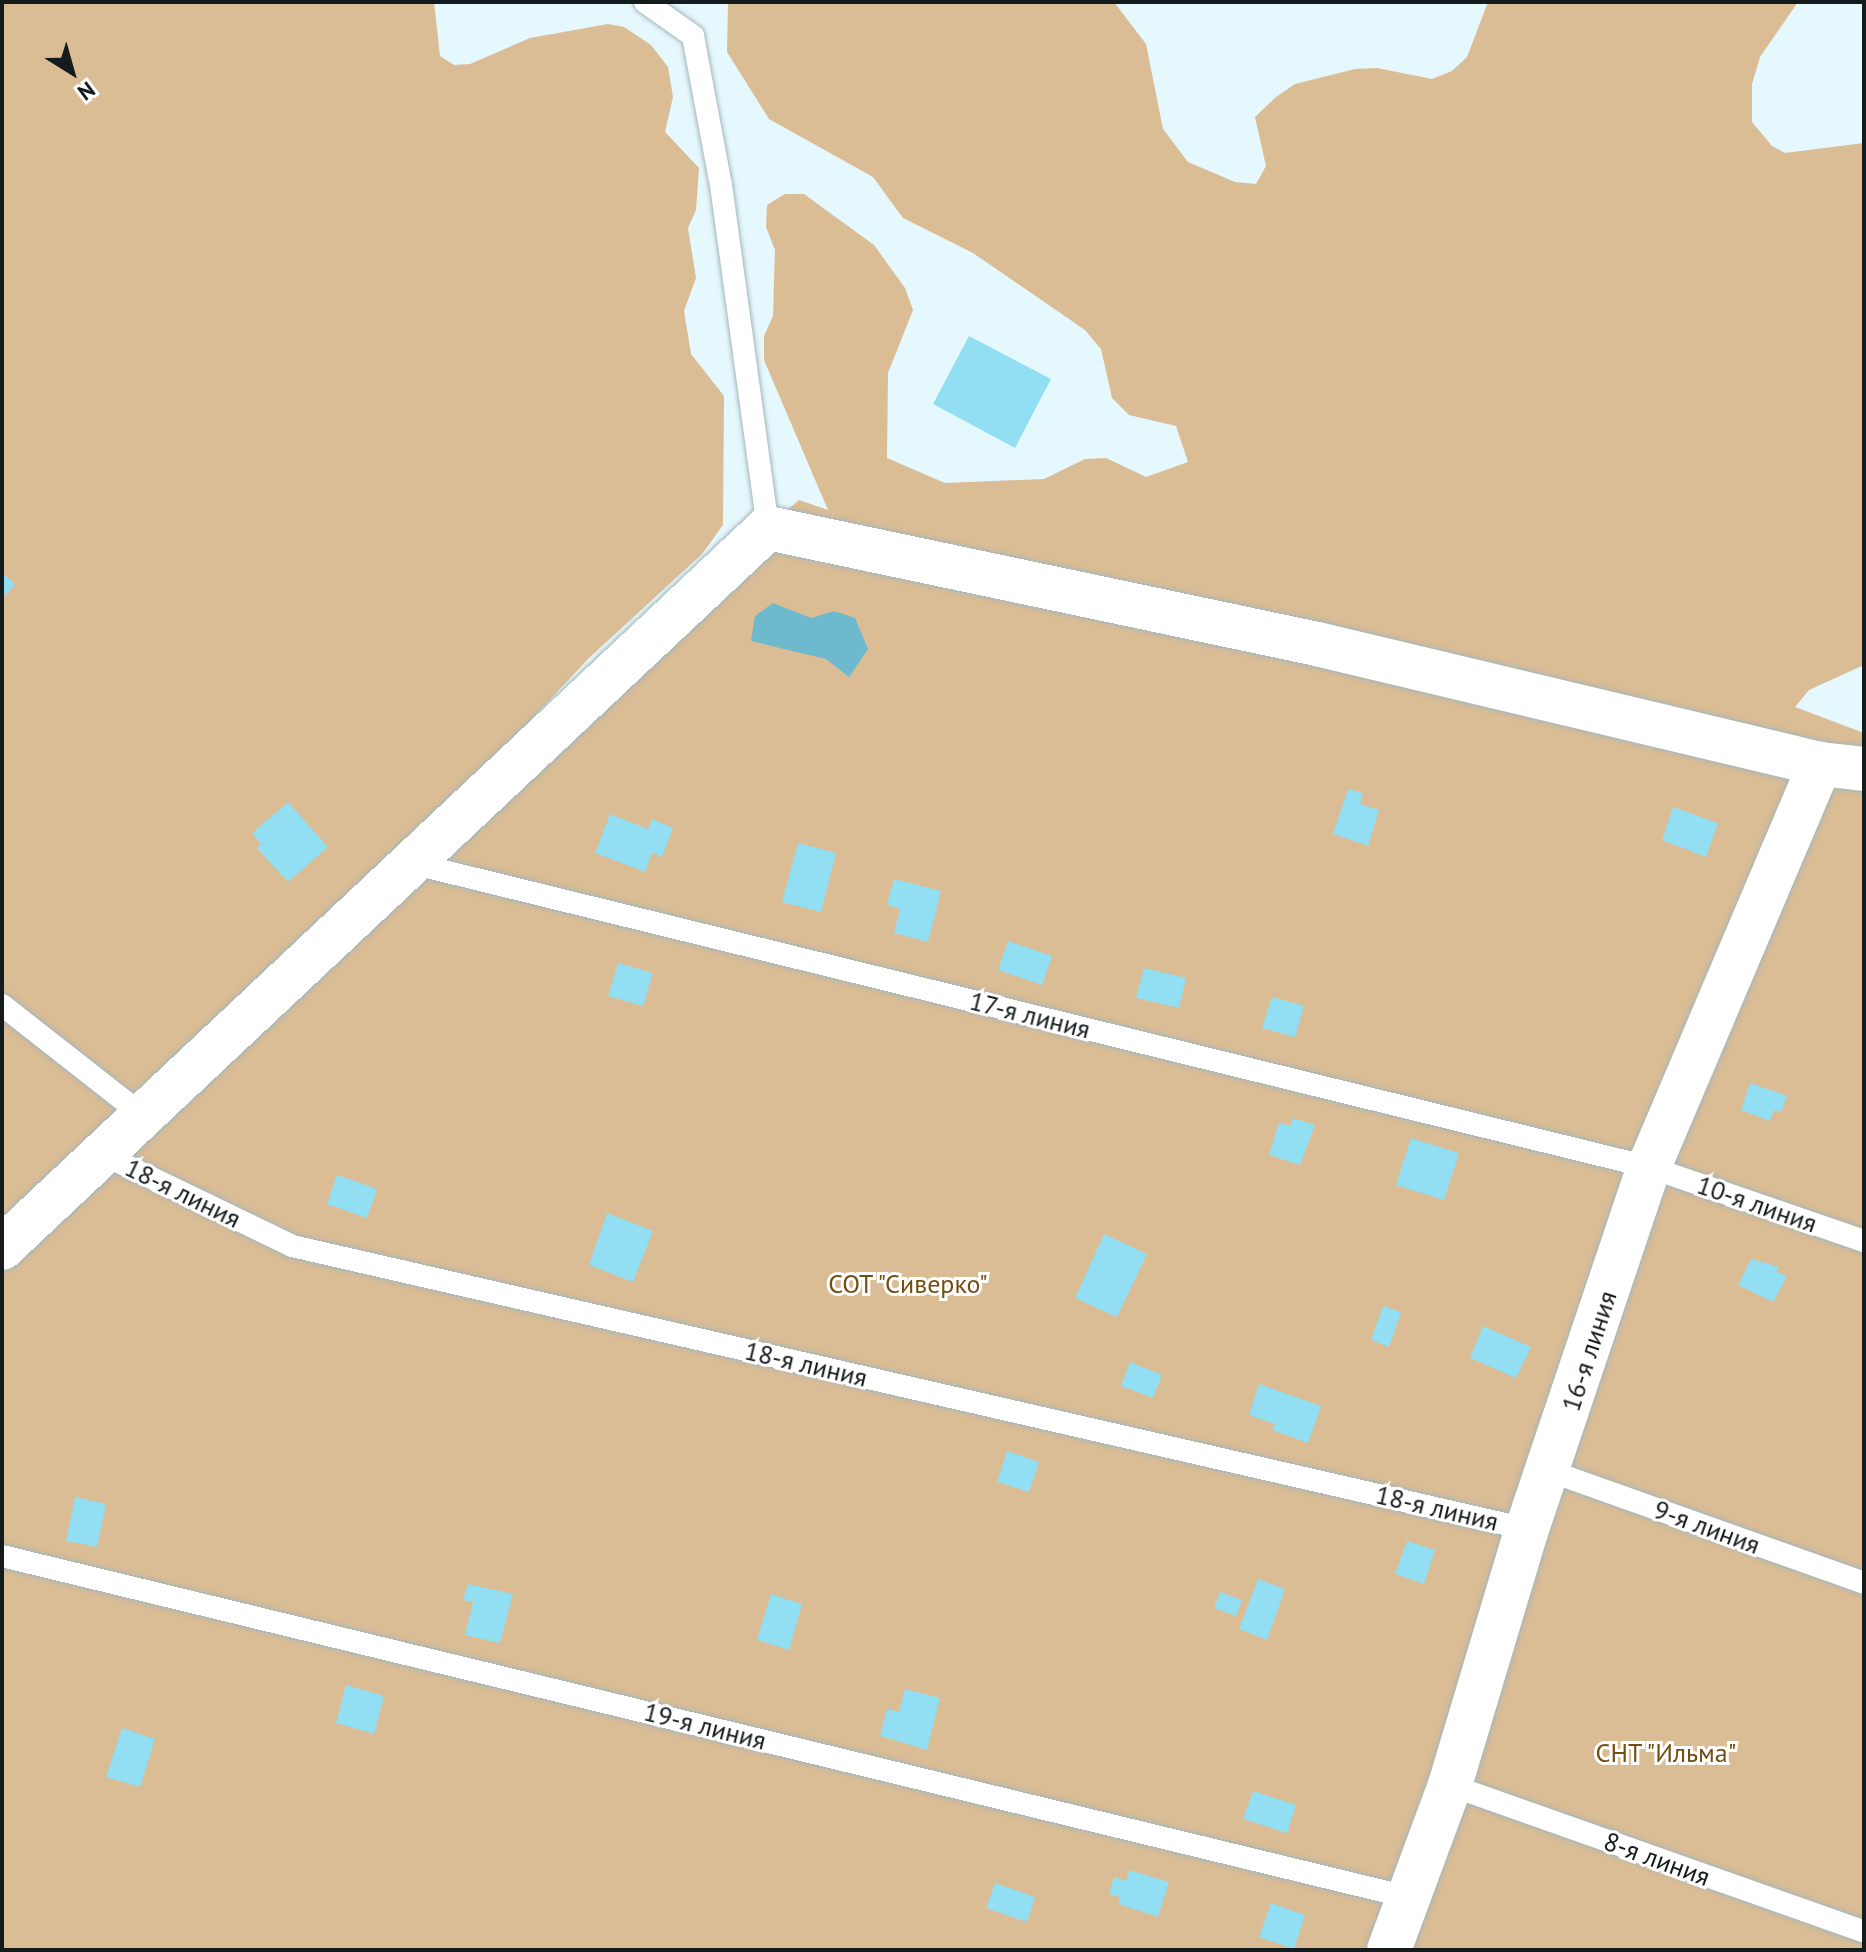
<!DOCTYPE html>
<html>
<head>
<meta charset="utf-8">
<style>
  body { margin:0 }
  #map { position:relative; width:1866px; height:1952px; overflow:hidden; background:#e5f8fd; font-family:"PT Sans",sans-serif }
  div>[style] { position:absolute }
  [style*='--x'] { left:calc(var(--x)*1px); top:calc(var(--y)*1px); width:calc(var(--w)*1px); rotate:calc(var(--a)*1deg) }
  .green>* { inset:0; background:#dabc95 }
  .water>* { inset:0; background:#6db9cd }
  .building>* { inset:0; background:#92def3 }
  .roads { filter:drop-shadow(0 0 2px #a4b6bb) drop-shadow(0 0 2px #a4b6bb) }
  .lane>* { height:22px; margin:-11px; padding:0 11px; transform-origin:11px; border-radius:11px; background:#fff }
  .street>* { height:44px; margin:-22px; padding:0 22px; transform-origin:22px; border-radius:22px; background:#fff }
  span { translate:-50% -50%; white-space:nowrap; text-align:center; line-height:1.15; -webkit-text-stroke:6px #fff; paint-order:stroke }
  .street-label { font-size:26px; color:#141b1d }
  .park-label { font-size:26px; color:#734e11 }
  .frame { position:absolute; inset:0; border:4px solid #141b1d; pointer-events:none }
  .north { position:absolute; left:32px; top:32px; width:80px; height:80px; -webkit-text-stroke:6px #fff; paint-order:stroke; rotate:143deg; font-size:22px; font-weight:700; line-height:32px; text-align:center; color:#141b1d }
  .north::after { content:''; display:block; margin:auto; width:28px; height:36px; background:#141b1d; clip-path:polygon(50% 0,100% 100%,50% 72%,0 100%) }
</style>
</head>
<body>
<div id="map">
  <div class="green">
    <i style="clip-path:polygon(2px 2px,434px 2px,440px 56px,454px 65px,470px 64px,530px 38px,608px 24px,624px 27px,651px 45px,668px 67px,673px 97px,665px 132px,699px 168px,696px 210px,688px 228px,696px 278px,684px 311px,691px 354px,724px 396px,723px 525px,702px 554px,589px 658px,483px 771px,799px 500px,828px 510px,764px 360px,764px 336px,773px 316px,775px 250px,766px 227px,767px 205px,785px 194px,804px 194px,874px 245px,905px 288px,913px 310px,888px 373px,887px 458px,945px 483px,1044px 479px,1085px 459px,1106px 458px,1146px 477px,1188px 462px,1176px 426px,1129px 415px,1112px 398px,1101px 349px,1085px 330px,973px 253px,903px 218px,873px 177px,769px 119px,727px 52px,728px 2px,1114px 2px,1146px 44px,1163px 129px,1188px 162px,1235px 182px,1256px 184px,1266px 166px,1255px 117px,1276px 97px,1295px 84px,1355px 69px,1377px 68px,1432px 79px,1452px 71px,1467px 57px,1488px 2px,1798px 2px,1760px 57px,1752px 84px,1752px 122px,1772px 146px,1785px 153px,1864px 143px,1864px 665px,1809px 690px,1795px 707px,1864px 733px,1864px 1950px,2px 1950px)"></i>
  </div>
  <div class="water">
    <i style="clip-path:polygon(773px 603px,811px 618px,834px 611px,855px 618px,868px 649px,849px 677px,826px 659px,751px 641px,755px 616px)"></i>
  </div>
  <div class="building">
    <i style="clip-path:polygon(969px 336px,1051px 379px,1015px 448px,933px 404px)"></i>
    <i style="clip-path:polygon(2px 573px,15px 584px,2px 599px)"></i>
    <i style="clip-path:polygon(1348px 789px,1363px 793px,1360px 804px,1379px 810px,1368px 846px,1333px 834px)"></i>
    <i style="clip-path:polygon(288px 802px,328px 847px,288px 882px,257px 848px,261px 844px,252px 833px)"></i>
    <i style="clip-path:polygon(1673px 807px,1718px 823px,1706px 857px,1662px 840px)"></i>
    <i style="clip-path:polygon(610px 814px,648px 829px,652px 819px,673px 828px,662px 857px,652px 853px,645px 872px,595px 853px)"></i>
    <i style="clip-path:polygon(798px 843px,836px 853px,821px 912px,782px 902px)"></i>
    <i style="clip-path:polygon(894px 879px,941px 891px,928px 942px,894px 933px,900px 909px,887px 905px)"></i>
    <i style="clip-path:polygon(1008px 941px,1052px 956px,1042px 985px,998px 970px)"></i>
    <i style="clip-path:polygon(618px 963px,653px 973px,643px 1006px,608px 996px)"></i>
    <i style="clip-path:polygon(1144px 968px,1186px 978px,1179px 1008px,1136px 998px)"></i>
    <i style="clip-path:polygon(1272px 997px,1304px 1006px,1295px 1037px,1262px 1028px)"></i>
    <i style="clip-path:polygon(1750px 1083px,1787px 1096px,1781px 1112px,1774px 1110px,1770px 1121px,1741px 1110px)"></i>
    <i style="clip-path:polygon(1293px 1118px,1315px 1125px,1300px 1165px,1269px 1155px,1279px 1123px,1290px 1126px)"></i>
    <i style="clip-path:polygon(1411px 1138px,1459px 1153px,1444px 1200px,1396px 1185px)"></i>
    <i style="clip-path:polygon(337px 1175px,377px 1189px,367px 1218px,327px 1204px)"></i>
    <i style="clip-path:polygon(607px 1213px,653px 1231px,633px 1282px,589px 1265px)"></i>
    <i style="clip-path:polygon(1104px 1234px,1147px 1254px,1117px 1317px,1075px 1298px)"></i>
    <i style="clip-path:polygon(1751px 1259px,1779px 1267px,1777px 1272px,1787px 1276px,1773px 1302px,1738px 1285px)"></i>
    <i style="clip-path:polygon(1383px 1306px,1401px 1312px,1389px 1347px,1371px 1340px)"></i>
    <i style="clip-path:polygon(1483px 1326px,1531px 1347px,1516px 1378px,1470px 1358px)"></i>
    <i style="clip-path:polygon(1130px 1362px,1162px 1375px,1153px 1398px,1121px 1386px)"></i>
    <i style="clip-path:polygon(1259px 1384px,1321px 1406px,1308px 1443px,1272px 1430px,1275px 1424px,1249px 1415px)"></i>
    <i style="clip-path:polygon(1007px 1451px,1039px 1462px,1029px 1492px,997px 1482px)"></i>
    <i style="clip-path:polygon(75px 1497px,106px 1504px,97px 1547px,66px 1541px)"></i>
    <i style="clip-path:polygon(1407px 1541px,1435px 1550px,1424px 1584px,1395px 1574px)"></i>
    <i style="clip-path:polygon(1258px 1579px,1285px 1589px,1267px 1640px,1239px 1629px)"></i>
    <i style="clip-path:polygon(468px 1584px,513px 1594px,500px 1643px,465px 1635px,473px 1602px,463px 1600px)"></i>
    <i style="clip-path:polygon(1220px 1592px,1242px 1600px,1236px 1616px,1214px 1608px)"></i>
    <i style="clip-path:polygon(771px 1594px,802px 1604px,789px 1650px,757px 1640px)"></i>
    <i style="clip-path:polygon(346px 1685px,384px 1696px,374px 1734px,336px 1723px)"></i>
    <i style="clip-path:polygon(905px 1689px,940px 1698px,927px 1750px,880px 1736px,887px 1709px,899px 1712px)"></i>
    <i style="clip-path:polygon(122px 1728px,155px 1739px,140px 1787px,106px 1777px)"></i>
    <i style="clip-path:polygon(1253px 1791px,1296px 1805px,1287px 1833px,1243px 1819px)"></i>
    <i style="clip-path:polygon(1129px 1870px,1169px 1882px,1158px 1917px,1118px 1904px,1120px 1897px,1109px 1894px,1114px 1877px,1126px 1881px)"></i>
    <i style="clip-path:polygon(995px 1883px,1035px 1897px,1027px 1922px,986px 1908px)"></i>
    <i style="clip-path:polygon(1271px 1903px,1305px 1915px,1294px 1949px,1259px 1937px)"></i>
  </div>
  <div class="roads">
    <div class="lane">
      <i style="--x:645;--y:2;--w:59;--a:35.3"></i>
      <i style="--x:693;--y:36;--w:152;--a:79.4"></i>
      <i style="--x:721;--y:185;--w:346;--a:82.2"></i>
      <i style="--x:411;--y:863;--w:1275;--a:13.8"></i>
      <i style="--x:1649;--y:1167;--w:227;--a:19"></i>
      <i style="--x:2;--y:1005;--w:177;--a:38.1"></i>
      <i style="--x:100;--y:1153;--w:213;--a:25.8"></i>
      <i style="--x:292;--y:1246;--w:1267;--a:12.91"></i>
      <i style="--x:1550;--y:1471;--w:333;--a:19.6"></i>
      <i style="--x:2;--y:1556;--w:1446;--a:13.64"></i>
      <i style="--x:1450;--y:1785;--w:439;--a:19.5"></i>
    </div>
    <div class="street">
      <i style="--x:2;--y:1248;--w:1051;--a:-43.23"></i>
      <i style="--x:768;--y:528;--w:561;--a:11.93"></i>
      <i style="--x:1317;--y:644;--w:517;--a:13.42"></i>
      <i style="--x:1820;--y:764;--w:44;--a:6.5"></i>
      <i style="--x:1389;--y:1950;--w:176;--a:-69.7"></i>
      <i style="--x:1450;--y:1785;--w:267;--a:-73.3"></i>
      <i style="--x:1527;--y:1529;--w:382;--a:-71.4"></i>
      <i style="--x:1649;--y:1167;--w:438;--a:-67"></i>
    </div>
  </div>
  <div class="street-label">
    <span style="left:1030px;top:1015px;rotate:14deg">17-я линия</span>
    <span style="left:183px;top:1193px;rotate:26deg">18-я линия</span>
    <span style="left:1757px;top:1204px;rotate:19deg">10-я линия</span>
    <span style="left:1589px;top:1351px;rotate:-72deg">16-я линия</span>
    <span style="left:806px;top:1364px;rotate:13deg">18-я линия</span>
    <span style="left:1437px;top:1508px;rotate:13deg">18-я линия</span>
    <span style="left:1707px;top:1527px;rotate:20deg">9-я линия</span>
    <span style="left:705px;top:1726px;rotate:14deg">19-я линия</span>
    <span style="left:1657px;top:1859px;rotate:20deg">8-я линия</span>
  </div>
  <div class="park-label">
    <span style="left:908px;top:1284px">СОТ "Сиверко"</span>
    <span style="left:1666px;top:1753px">СНТ "Ильма"</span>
  </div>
  <div class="frame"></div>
  <div class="north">N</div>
</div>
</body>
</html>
